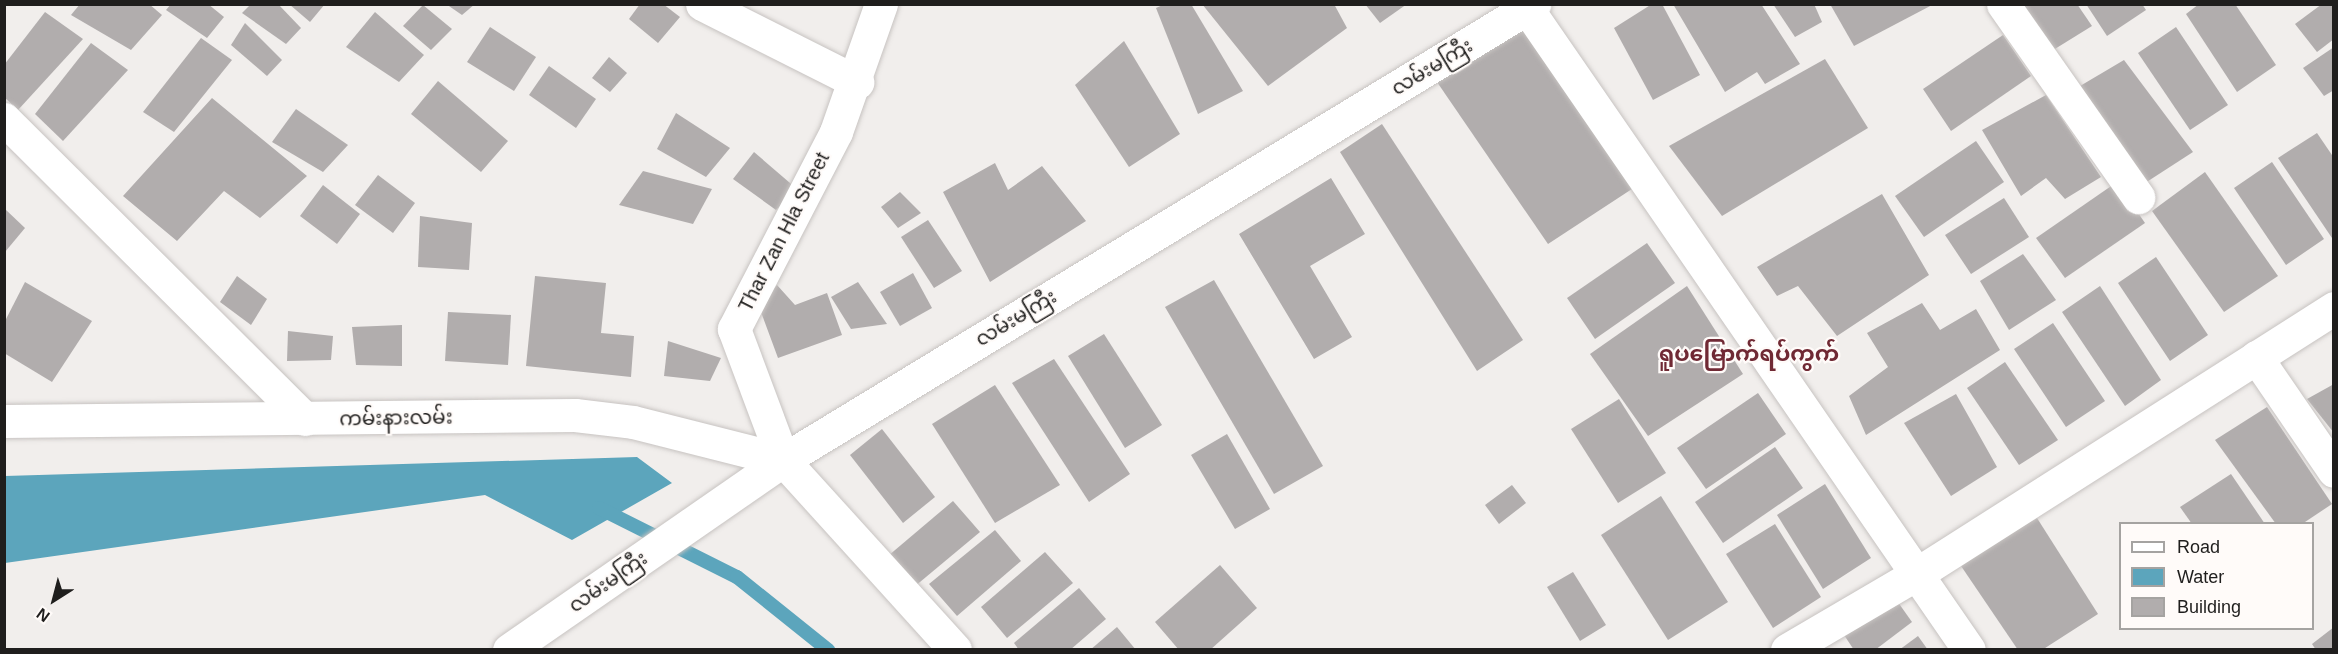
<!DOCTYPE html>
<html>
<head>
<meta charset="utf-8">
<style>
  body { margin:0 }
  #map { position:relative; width:2338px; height:654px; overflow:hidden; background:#f1eeec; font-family:Arial,"Noto Sans Myanmar",sans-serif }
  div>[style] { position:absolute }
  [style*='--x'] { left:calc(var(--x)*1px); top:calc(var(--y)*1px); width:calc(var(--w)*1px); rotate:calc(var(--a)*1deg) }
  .water>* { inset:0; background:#5ca5bc }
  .stream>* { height:14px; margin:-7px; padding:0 7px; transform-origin:7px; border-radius:7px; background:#5ca5bc }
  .building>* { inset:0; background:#b1adad }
  .roads { filter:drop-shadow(0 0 2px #c7c3c1) drop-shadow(0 0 2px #c7c3c1) }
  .minor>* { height:33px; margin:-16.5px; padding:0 16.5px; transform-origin:16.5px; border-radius:16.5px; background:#fff }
  .tertiary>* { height:33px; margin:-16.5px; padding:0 16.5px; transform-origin:16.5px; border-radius:16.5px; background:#fff }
  .primary>* { height:33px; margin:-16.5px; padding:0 16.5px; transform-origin:16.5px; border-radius:16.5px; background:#fff }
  span { translate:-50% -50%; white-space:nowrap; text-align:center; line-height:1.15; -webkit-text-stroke:4.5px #fffbf9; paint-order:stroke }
  .street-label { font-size:20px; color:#1f1e1d }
  .quarter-label { font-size:22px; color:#702934; font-weight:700 }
  .frame { position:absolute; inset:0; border:6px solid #1f1e1d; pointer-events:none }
  .legend { position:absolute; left:2119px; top:522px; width:195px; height:108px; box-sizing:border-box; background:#fffbf9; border:2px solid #a5a3a1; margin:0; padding:8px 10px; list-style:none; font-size:18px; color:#1f1e1d }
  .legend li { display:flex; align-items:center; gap:12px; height:30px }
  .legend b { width:30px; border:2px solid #a5a3a1 }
  .north { position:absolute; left:24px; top:570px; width:60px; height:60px; -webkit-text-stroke:4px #fffbf9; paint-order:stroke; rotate:216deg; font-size:16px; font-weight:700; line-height:24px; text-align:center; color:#1f1e1d }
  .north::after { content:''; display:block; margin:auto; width:21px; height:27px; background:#1f1e1d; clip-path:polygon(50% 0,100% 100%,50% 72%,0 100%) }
</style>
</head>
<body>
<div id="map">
  <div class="water">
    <i style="clip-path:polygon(637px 457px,672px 483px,572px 540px,485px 495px,5px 563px,5px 476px)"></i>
  </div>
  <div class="stream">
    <i style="--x:599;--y:508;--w:154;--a:26.6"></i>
    <i style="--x:737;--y:577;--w:117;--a:38.7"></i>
  </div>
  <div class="building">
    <i style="clip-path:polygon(80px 4px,149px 4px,162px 15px,131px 50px,71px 15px)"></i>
    <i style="clip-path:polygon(171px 4px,208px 4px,224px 17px,207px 38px,166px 10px)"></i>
    <i style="clip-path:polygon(251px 4px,278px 4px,301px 28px,286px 44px,242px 13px)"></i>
    <i style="clip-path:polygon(289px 4px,325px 4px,310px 22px)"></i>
    <i style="clip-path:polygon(446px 4px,475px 4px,462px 15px)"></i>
    <i style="clip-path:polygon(640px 4px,663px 4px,680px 17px,658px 43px,629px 19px)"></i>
    <i style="clip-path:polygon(1165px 4px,1191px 4px,1243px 91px,1198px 114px,1156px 8px)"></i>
    <i style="clip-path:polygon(1202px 4px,1334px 4px,1347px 28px,1268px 86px)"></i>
    <i style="clip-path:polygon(1365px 4px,1407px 4px,1380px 23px)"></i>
    <i style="clip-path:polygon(1652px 4px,1662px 4px,1700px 75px,1653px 100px,1614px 28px)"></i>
    <i style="clip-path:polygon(1673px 4px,1761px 4px,1800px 64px,1765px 84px,1757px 72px,1725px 92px)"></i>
    <i style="clip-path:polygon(1773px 4px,1814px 4px,1822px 22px,1795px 37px)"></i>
    <i style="clip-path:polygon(1830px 4px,1934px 4px,1854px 46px)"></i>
    <i style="clip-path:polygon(2025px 4px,2077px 4px,2092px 26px,2050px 52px,2021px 7px)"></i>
    <i style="clip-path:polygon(2086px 4px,2142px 4px,2146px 10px,2107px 36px)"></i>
    <i style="clip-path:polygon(2199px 4px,2235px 4px,2276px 65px,2237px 92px,2186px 14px)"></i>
    <i style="clip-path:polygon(2322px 4px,2334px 4px,2334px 39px,2317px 52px,2295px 24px)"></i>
    <i style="clip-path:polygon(423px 5px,452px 29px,431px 50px,403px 26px)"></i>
    <i style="clip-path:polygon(45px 12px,83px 39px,18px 110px,4px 97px,4px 65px)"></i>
    <i style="clip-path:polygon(375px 12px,424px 55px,399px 82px,346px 47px)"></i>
    <i style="clip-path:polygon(1527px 22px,1635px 187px,1548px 244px,1437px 82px)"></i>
    <i style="clip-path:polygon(245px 23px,282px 60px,267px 76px,231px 45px)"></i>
    <i style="clip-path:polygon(490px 27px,536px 57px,514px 91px,467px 62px)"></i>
    <i style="clip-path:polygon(2176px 27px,2228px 105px,2190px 130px,2138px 53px)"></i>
    <i style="clip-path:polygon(2003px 35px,2031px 76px,1951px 131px,1923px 89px)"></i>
    <i style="clip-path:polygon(201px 38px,232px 60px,174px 132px,143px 112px)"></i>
    <i style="clip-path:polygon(1124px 41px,1180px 134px,1129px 167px,1075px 85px)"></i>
    <i style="clip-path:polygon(91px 43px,128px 70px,63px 141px,35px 114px)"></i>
    <i style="clip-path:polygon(2334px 47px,2334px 90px,2324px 96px,2303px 68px)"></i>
    <i style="clip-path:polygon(609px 57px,627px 73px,610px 92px,592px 78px)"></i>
    <i style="clip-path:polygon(1825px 59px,1868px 128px,1722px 216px,1669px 146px)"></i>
    <i style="clip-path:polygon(2124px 60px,2193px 152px,2142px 185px,2075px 89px)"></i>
    <i style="clip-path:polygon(549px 66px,596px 99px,576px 128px,529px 95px)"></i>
    <i style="clip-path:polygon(438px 81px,508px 141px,481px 172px,411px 114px)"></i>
    <i style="clip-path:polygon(2046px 95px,2101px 177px,2065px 199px,2046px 178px,2021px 196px,1982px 130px)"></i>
    <i style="clip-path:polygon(212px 98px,307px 176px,260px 218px,224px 191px,177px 241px,123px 196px)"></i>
    <i style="clip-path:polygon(296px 109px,348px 145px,323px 172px,272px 142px)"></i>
    <i style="clip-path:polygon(676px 113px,730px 148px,706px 177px,657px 149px)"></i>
    <i style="clip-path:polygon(1382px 124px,1523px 340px,1477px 371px,1340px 152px)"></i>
    <i style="clip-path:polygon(2317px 133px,2334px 158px,2334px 241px,2278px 158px)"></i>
    <i style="clip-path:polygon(1976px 141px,2004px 182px,1924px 237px,1895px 196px)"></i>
    <i style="clip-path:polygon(754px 152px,797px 189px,776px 210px,733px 179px)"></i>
    <i style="clip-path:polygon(2272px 162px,2324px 239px,2286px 265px,2234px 188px)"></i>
    <i style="clip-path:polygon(995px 163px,1008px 190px,1042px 166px,1086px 221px,990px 282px,943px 192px)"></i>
    <i style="clip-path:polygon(643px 171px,712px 189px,693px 224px,619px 205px)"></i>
    <i style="clip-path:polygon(2205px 172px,2278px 276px,2224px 312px,2152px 211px)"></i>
    <i style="clip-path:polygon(378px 175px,415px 203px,393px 233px,355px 205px)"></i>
    <i style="clip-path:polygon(1331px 178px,1365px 234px,1310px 266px,1352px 337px,1314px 359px,1239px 234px)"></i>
    <i style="clip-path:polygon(2117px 182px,2145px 223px,2065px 278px,2036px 238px)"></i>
    <i style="clip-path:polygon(323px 185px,360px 214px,337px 244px,300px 216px)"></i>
    <i style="clip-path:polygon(900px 192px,921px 213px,898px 228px,881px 207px)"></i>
    <i style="clip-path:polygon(1882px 194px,1929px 275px,1837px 336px,1798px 286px,1777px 296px,1757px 267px)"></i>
    <i style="clip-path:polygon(2004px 198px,2029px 237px,1971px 274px,1945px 235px)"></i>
    <i style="clip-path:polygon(5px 209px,25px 228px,5px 252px)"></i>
    <i style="clip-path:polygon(420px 216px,472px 223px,469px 270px,418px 267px)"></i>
    <i style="clip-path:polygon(928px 220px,962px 271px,934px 288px,901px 237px)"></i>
    <i style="clip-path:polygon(1647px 243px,1675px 283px,1595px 339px,1567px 298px)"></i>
    <i style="clip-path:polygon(2023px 254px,2056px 300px,2009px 330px,1980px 281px)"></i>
    <i style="clip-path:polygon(2156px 257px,2208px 335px,2170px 361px,2118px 283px)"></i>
    <i style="clip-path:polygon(913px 273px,932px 308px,900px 326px,880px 292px)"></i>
    <i style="clip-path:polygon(237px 276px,267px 299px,251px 325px,220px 302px)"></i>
    <i style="clip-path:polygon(535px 276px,606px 283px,601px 333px,634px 336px,631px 377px,526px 366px)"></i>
    <i style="clip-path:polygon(1214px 280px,1323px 466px,1274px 494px,1165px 307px)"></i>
    <i style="clip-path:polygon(25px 282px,92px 321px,52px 382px,4px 353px,4px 323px)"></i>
    <i style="clip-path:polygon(858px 282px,887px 324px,851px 329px,831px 297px)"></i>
    <i style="clip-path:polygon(777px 285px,795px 305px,827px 293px,842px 335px,778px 358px,758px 304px)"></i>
    <i style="clip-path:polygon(1687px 286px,1743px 374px,1648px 436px,1590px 354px)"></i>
    <i style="clip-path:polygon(2100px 286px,2161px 380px,2125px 406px,2062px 312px)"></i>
    <i style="clip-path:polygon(1922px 303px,1940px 330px,1976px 309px,2000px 350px,1866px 435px,1849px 396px,1888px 367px,1867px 333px)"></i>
    <i style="clip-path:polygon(448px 312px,511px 315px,508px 365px,445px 361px)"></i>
    <i style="clip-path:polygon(2053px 323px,2105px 401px,2066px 427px,2014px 349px)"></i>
    <i style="clip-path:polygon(402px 325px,402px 366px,356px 365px,352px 327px)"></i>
    <i style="clip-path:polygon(288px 331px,333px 336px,331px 360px,287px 361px)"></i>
    <i style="clip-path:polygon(1104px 334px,1162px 425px,1125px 448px,1068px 356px)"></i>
    <i style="clip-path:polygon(668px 341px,721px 358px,710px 381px,664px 376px)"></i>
    <i style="clip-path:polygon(1054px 359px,1130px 474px,1089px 502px,1012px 383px)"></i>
    <i style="clip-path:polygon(2005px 362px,2058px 440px,2019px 465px,1967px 388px)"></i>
    <i style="clip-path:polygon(2334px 384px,2334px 433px,2307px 399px)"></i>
    <i style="clip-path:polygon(995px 385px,1060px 485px,995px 523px,932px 424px)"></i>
    <i style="clip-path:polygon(1758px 393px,1786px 434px,1706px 489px,1677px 448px)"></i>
    <i style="clip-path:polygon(1956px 394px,1997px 467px,1951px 496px,1904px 423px)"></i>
    <i style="clip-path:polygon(1619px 399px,1666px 473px,1618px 503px,1571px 429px)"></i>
    <i style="clip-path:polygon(2267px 407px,2332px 504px,2302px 524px,2276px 524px,2215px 440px)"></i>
    <i style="clip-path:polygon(882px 429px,935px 497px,903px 523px,850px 455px)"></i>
    <i style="clip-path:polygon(1227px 434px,1270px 509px,1235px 529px,1191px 455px)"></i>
    <i style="clip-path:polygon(1775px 447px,1803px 488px,1723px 543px,1695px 502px)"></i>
    <i style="clip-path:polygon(2231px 474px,2265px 524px,2192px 524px,2180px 507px)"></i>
    <i style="clip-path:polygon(1825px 484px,1871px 558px,1823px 589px,1777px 515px)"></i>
    <i style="clip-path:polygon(1512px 485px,1526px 503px,1499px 524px,1485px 505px)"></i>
    <i style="clip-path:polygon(1661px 496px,1728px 602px,1668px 640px,1601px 535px)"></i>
    <i style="clip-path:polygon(953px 501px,980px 532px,914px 587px,888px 556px)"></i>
    <i style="clip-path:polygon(2037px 518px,2098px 614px,2042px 650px,2018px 650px,1959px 563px)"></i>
    <i style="clip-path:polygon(1775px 524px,1821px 597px,1773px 628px,1726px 554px)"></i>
    <i style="clip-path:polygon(995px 530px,1021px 561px,957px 616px,929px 584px)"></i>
    <i style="clip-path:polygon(1045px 552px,1073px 583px,1007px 638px,981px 607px)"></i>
    <i style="clip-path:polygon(1220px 565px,1257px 608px,1210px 650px,1179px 650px,1155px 622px)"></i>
    <i style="clip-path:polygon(1573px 572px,1606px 625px,1580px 641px,1547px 587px)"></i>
    <i style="clip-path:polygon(1079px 588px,1106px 619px,1070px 650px,1019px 650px,1014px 643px)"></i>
    <i style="clip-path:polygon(1895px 598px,1912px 622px,1875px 650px,1854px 650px,1844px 635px)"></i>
    <i style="clip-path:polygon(1117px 627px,1136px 650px,1090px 650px)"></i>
    <i style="clip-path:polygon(2334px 627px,2334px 650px,2316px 650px,2312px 644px)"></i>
    <i style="clip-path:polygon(1918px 636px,1928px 650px,1899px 650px)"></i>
  </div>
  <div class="roads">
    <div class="minor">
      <i style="--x:702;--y:4;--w:174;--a:26.7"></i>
      <i style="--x:881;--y:4;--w:136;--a:109.4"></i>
      <i style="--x:836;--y:132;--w:222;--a:117.4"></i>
      <i style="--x:734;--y:329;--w:140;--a:69.5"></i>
      <i style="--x:783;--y:460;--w:256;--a:47.8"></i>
      <i style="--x:1524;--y:4;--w:784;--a:55.44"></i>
      <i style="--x:2003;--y:4;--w:236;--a:55"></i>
      <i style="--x:4;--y:119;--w:425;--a:44.9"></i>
      <i style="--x:2256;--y:357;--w:138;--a:55.6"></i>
      <i style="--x:1787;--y:650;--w:148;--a:-30.4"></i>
      <i style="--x:1915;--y:575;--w:497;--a:-32.5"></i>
    </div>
    <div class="tertiary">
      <i style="--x:4;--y:421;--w:571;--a:-0.6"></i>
      <i style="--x:575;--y:415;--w:58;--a:6.9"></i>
      <i style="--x:633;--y:422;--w:155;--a:14.2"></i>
    </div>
    <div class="primary">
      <i style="--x:509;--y:650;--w:333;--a:-34.7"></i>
      <i style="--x:783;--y:460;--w:879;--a:-31.27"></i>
    </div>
  </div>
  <div class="street-label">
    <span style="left:1432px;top:67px;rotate:-31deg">လမ်းမကြီး</span>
    <span style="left:784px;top:232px;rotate:-63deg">Thar Zan Hla Street</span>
    <span style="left:1016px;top:318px;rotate:-31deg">လမ်းမကြီး</span>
    <span style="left:396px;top:418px;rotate:-1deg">ကမ်းနားလမ်း</span>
    <span style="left:608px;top:582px;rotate:-35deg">လမ်းမကြီး</span>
  </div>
  <div class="quarter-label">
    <span style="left:1749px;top:354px">ရူပမြောက်ရပ်ကွက်</span>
  </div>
  <div class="frame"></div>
  <ul class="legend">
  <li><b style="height:8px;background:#fff"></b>Road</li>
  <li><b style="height:16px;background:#5ca5bc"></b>Water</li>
  <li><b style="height:16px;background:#b1adad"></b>Building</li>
  </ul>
  <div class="north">N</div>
</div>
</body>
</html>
